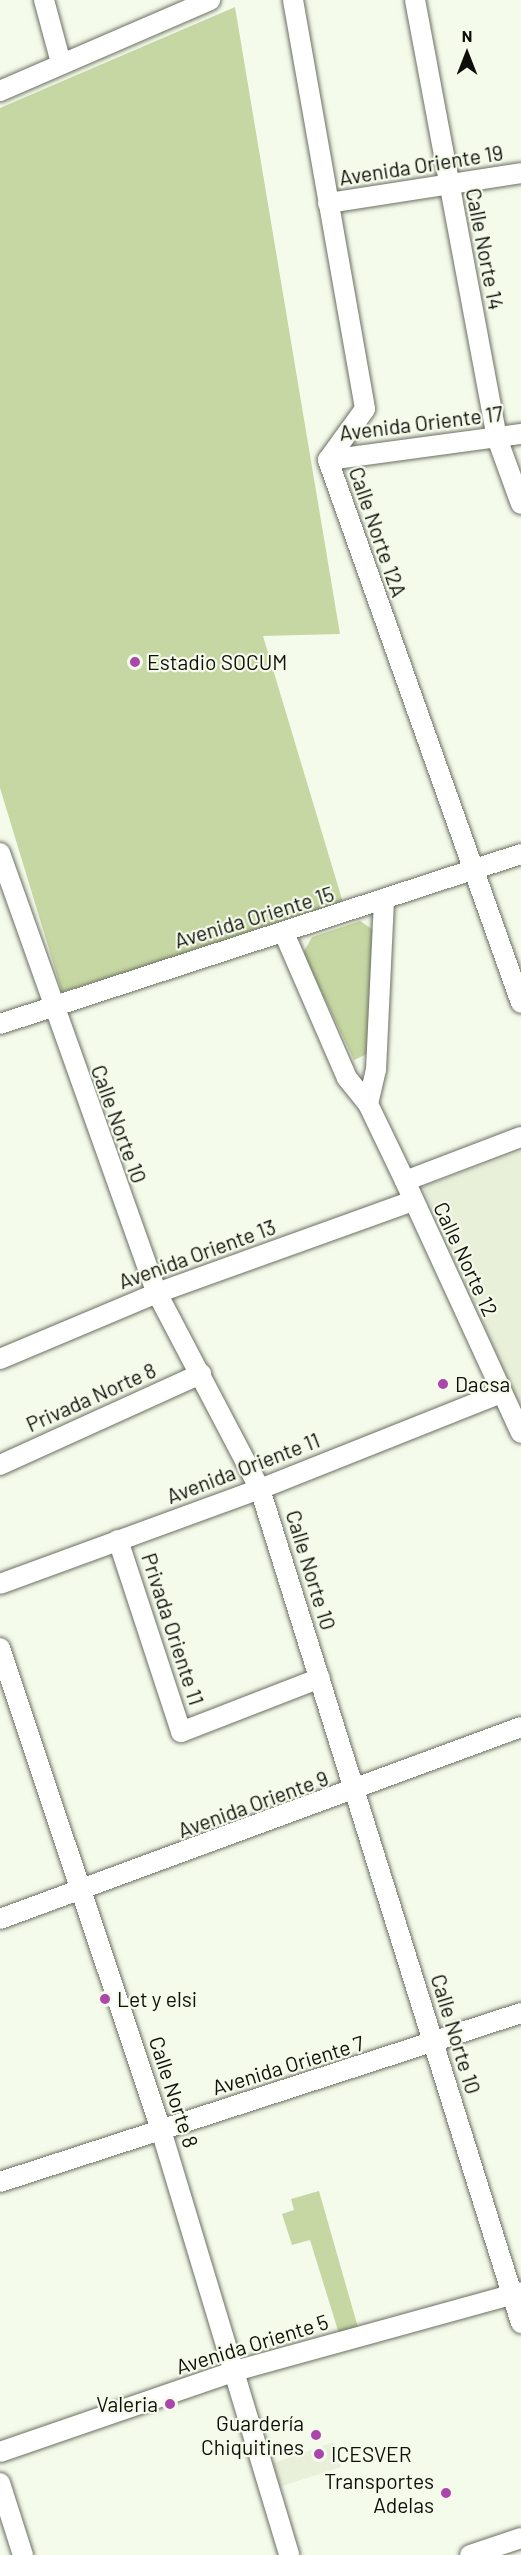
<!DOCTYPE html>
<html>
<head>
<meta charset="utf-8">
<style>
  body { margin:0 }
  #map { position:relative; width:521px; height:2555px; overflow:hidden; background:#f5fbeb; font-family:Barlow,sans-serif }
  div>[style] { position:absolute }
  [style*='--x'] { left:calc(var(--x)*1px); top:calc(var(--y)*1px); width:calc(var(--w)*1px); rotate:calc(var(--a)*1deg) }
  .built>* { inset:0; background:#e9f0da }
  .green>* { inset:0; background:#c7d7a3 }
  .roads { filter:drop-shadow(0 0 2px #6a6f61) drop-shadow(0 0 2px #6a6f61) }
  .minor>* { height:20px; margin:-10px; padding:0 10px; transform-origin:10px; border-radius:10px; background:#fff }
  .dots>* { width:16px; height:16px; translate:-50% -50%; box-sizing:border-box; border:3px solid #f5fbeb; border-radius:50% }
  span { translate:-50% -50%; white-space:nowrap; text-align:center; line-height:1.15; -webkit-text-stroke:4.5px #f5fbeb; paint-order:stroke }
  .street-label { font-size:21px; color:#0e0f0a }
  .poi-label { font-size:21px; color:#0e0f0a }
  .left { translate:0 -50%; text-align:left }
  .right { translate:-100% -50%; text-align:right }
  .north { position:absolute; left:437px; top:24px; width:60px; height:60px; -webkit-text-stroke:4px #f5fbeb; paint-order:stroke; rotate:0deg; font-size:16px; font-weight:700; line-height:24px; text-align:center; color:#0e0f0a }
  .north::after { content:''; display:block; margin:auto; width:21px; height:27px; background:#0e0f0a; clip-path:polygon(50% 0,100% 100%,50% 72%,0 100%) }
</style>
</head>
<body>
<div id="map">
  <div class="built">
    <i style="clip-path:polygon(521px 1151px,521px 1409px,423px 1187px)"></i>
    <i style="clip-path:polygon(334px 2442px,341px 2467px,273px 2489px,265px 2466px)"></i>
  </div>
  <div class="green">
    <i style="clip-path:polygon(235px 7px,340px 634px,263px 636px,344px 906px,62px 992px,0 788px,0 108px)"></i>
    <i style="clip-path:polygon(360px 921px,375px 931px,367px 1054px,354px 1060px,303px 953px,312px 937px)"></i>
    <i style="clip-path:polygon(319px 2191px,359px 2331px,340px 2337px,310px 2240px,292px 2245px,282px 2214px,294px 2210px,291px 2199px)"></i>
  </div>
  <div class="roads">
    <div class="minor">
      <i style="--x:44;--y:0;--w:65;--a:74.9"></i>
      <i style="--x:293;--y:0;--w:415;--a:80"></i>
      <i style="--x:365;--y:409;--w:63;--a:126"></i>
      <i style="--x:328;--y:460;--w:576;--a:70.43"></i>
      <i style="--x:415;--y:0;--w:446;--a:79.4"></i>
      <i style="--x:497;--y:438;--w:70;--a:70"></i>
      <i style="--x:0;--y:91;--w:229;--a:-23.4"></i>
      <i style="--x:328;--y:203;--w:195;--a:-8.8"></i>
      <i style="--x:328;--y:460;--w:195;--a:-7.7"></i>
      <i style="--x:0;--y:853;--w:467;--a:70.4"></i>
      <i style="--x:157;--y:1293;--w:221;--a:62.3"></i>
      <i style="--x:260;--y:1489;--w:874;--a:72.62"></i>
      <i style="--x:284;--y:933;--w:158;--a:66.5"></i>
      <i style="--x:347;--y:1078;--w:33;--a:51"></i>
      <i style="--x:368;--y:1104;--w:85;--a:64.3"></i>
      <i style="--x:405;--y:1181;--w:277;--a:65.3"></i>
      <i style="--x:0;--y:1024;--w:548;--a:-18.07"></i>
      <i style="--x:368;--y:1104;--w:35;--a:-77"></i>
      <i style="--x:376;--y:1070;--w:168;--a:-87.3"></i>
      <i style="--x:405;--y:1181;--w:124;--a:-20.8"></i>
      <i style="--x:0;--y:1359;--w:170;--a:-22.8"></i>
      <i style="--x:157;--y:1293;--w:272;--a:-19.8"></i>
      <i style="--x:0;--y:1465;--w:221;--a:-24.4"></i>
      <i style="--x:118;--y:1540;--w:202;--a:71.8"></i>
      <i style="--x:181;--y:1732;--w:149;--a:-21.2"></i>
      <i style="--x:0;--y:1584;--w:277;--a:-20.1"></i>
      <i style="--x:260;--y:1489;--w:259;--a:-21.7"></i>
      <i style="--x:0;--y:1648;--w:508;--a:71.53"></i>
      <i style="--x:161;--y:2130;--w:444;--a:73.2"></i>
      <i style="--x:0;--y:1919;--w:555;--a:-20.23"></i>
      <i style="--x:0;--y:2182;--w:548;--a:-17.97"></i>
      <i style="--x:0;--y:2452;--w:249;--a:-19"></i>
      <i style="--x:235;--y:2371;--w:297;--a:-15.4"></i>
      <i style="--x:0;--y:2483;--w:76;--a:72.3"></i>
      <i style="--x:470;--y:2555;--w:54;--a:-18.4"></i>
    </div>
  </div>
  <div class="dots">
    <i style="left:135px;top:662px;background:#ad46aa"></i>
    <i style="left:443px;top:1384px;background:#ad46aa"></i>
    <i style="left:105px;top:1999px;background:#ad46aa"></i>
    <i style="left:170px;top:2404px;background:#ad46aa"></i>
    <i style="left:316px;top:2435px;background:#ad46aa"></i>
    <i style="left:319px;top:2454px;background:#ad46aa"></i>
    <i style="left:446px;top:2493px;background:#ad46aa"></i>
  </div>
  <div class="street-label">
    <span style="left:421px;top:165px;rotate:-9deg">Avenida Oriente 19</span>
    <span style="left:485px;top:249px;rotate:79deg">Calle Norte 14</span>
    <span style="left:421px;top:423px;rotate:-7deg">Avenida Oriente 17</span>
    <span style="left:378px;top:532px;rotate:71deg">Calle Norte 12A</span>
    <span style="left:254px;top:917px;rotate:-17deg">Avenida Oriente 15</span>
    <span style="left:119px;top:1124px;rotate:70deg">Calle Norte 10</span>
    <span style="left:197px;top:1254px;rotate:-20deg">Avenida Oriente 13</span>
    <span style="left:466px;top:1259px;rotate:65deg">Calle Norte 12</span>
    <span style="left:91px;top:1397px;rotate:-24deg">Privada Norte 8</span>
    <span style="left:243px;top:1468px;rotate:-21deg">Avenida Oriente 11</span>
    <span style="left:311px;top:1570px;rotate:73deg">Calle Norte 10</span>
    <span style="left:173px;top:1629px;rotate:72deg">Privada Oriente 11</span>
    <span style="left:253px;top:1804px;rotate:-20deg">Avenida Oriente 9</span>
    <span style="left:456px;top:2034px;rotate:73deg">Calle Norte 10</span>
    <span style="left:288px;top:2065px;rotate:-17deg">Avenida Oriente 7</span>
    <span style="left:174px;top:2092px;rotate:72deg">Calle Norte 8</span>
    <span style="left:252px;top:2344px;rotate:-17deg">Avenida Oriente 5</span>
  </div>
  <div class="poi-label">
    <span class="left" style="left:147px;top:662px">Estadio SOCUM</span>
    <span class="left" style="left:455px;top:1384px">Dacsa</span>
    <span class="left" style="left:117px;top:1999px">Let y elsi</span>
    <span class="right" style="left:158px;top:2404px">Valeria</span>
    <span class="right" style="left:304px;top:2435px">Guardería<br>Chiquitines</span>
    <span class="left" style="left:331px;top:2454px">ICESVER</span>
    <span class="right" style="left:434px;top:2493px">Transportes<br>Adelas</span>
  </div>
  <div class="north">N</div>
</div>
</body>
</html>
